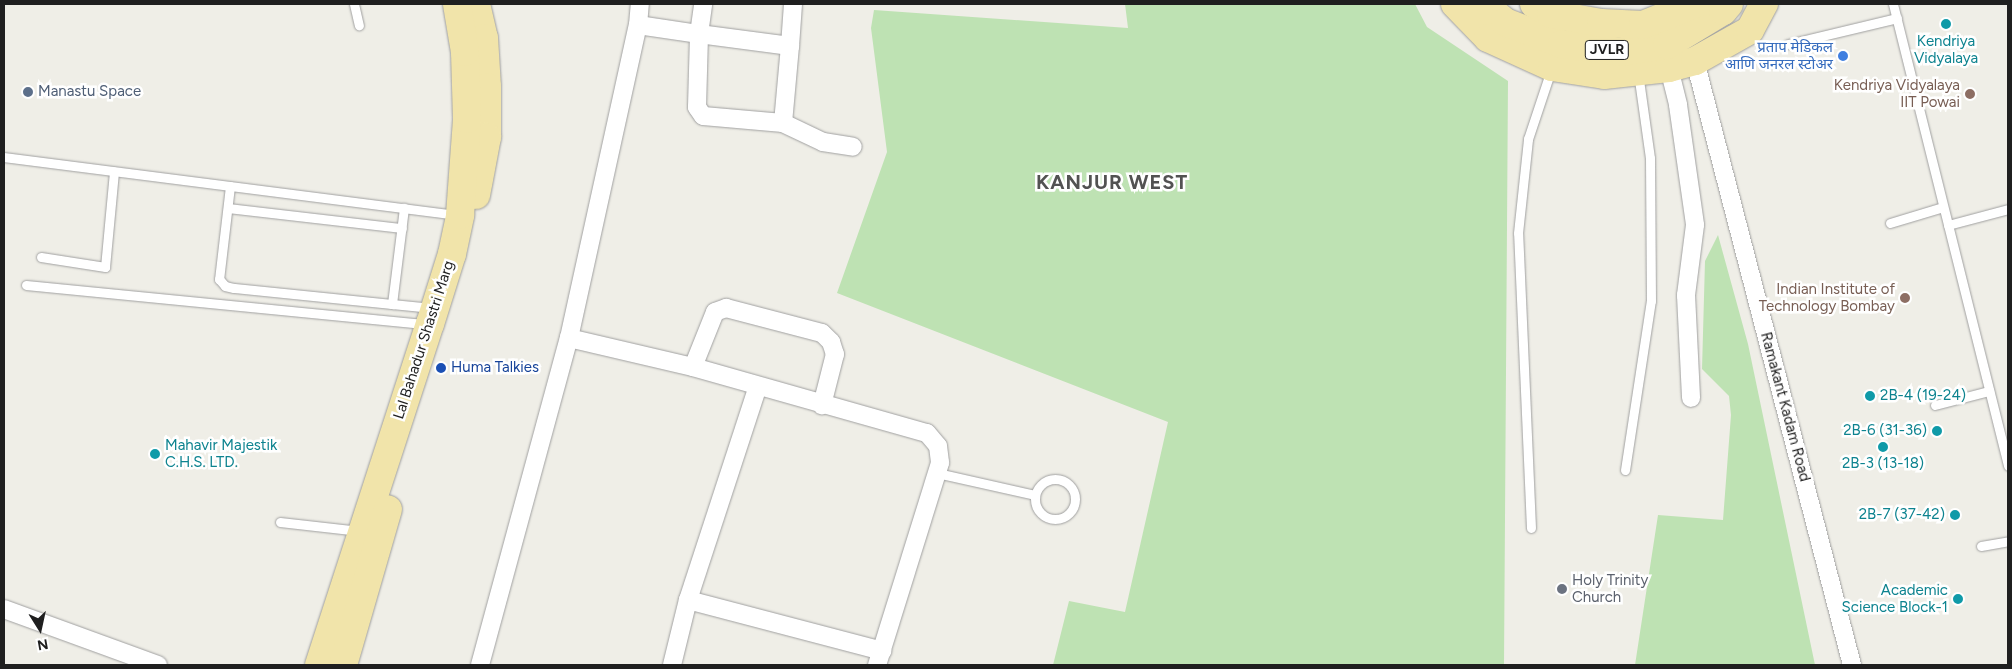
<!DOCTYPE html>
<html>
<head>
<meta charset="utf-8">
<style>
  body { margin:0 }
  #map { position:relative; width:2012px; height:669px; overflow:hidden; background:#efeee7; font-family:Figtree,"Noto Sans Devanagari",sans-serif }
  div>[style] { position:absolute }
  [style*='--x'] { left:calc(var(--x)*1px); top:calc(var(--y)*1px); width:calc(var(--w)*1px); rotate:calc(var(--a)*1deg) }
  .grass>* { inset:0; background:#bee2b3 }
  .roads { filter:drop-shadow(0 0 1px #a0a0a0) drop-shadow(0 0 1px #a0a0a0) }
  .service>* { height:9px; margin:-4.5px; padding:0 4.5px; transform-origin:4.5px; border-radius:4.5px; background:#fff }
  .service>.ring { margin:-4.5px; padding:0; box-sizing:content-box; background:none; border:9px solid #fff; border-radius:50% }
  .minor>* { height:18px; margin:-9px; padding:0 9px; transform-origin:9px; border-radius:9px; background:#fff }
  .primary>* { height:28px; margin:-14px; padding:0 14px; transform-origin:14px; border-radius:14px; background:#f1e4aa }
  .dots>* { width:14px; height:14px; translate:-50% -50%; box-sizing:border-box; border:2px solid #fff; border-radius:50% }
  span { translate:-50% -50%; white-space:nowrap; text-align:center; line-height:1.15; -webkit-text-stroke:5px #fff; paint-order:stroke }
  .shield-label span { padding:1px 4px; background:#fff; border:1px solid; border-radius:4px; -webkit-text-stroke-width:0 }
  .shield-label { font-size:14px; color:#1f1f1f; font-weight:700 }
  .culture-label { font-size:15px; color:#0d838f }
  .left { translate:0 -50%; text-align:left }
  .right { translate:-100% -50%; text-align:right }
  .shop-label { font-size:15px; color:#366cbe }
  .education-label { font-size:15px; color:#785e54 }
  .service-label { font-size:15px; color:#4e5e75 }
  .street-label { font-size:15px; color:#1f1f1f }
  .transit-label { font-size:15px; color:#164399 }
  .worship-label { font-size:15px; color:#5b616d }
  .district-label { font-size:20px; color:#525252; font-weight:700; letter-spacing:1px }
  .frame { position:absolute; inset:0; border:5px solid #1f1f1f; pointer-events:none }
  .north { position:absolute; left:15px; top:604px; width:50px; height:50px; -webkit-text-stroke:4px #fff; paint-order:stroke; rotate:170deg; font-size:14px; font-weight:700; line-height:20px; text-align:center; color:#1f1f1f }
  .north::after { content:''; display:block; margin:auto; width:18px; height:22px; background:#1f1f1f; clip-path:polygon(50% 0,100% 100%,50% 72%,0 100%) }
</style>
</head>
<body>
<div id="map">
  <div class="grass">
    <i style="clip-path:polygon(1125px 4px,1415px 4px,1427px 27px,1508px 81px,1504px 665px,1053px 665px,1069px 601px,1125px 612px,1168px 422px,837px 293px,887px 152px,871px 28px,874px 10px,1128px 28px)"></i>
    <i style="clip-path:polygon(1718px 235px,1748px 344px,1815px 665px,1635px 665px,1658px 515px,1723px 520px,1731px 415px,1729px 396px,1702px 369px,1705px 261px)"></i>
  </div>
  <div class="roads">
    <div class="service">
      <i style="--x:354;--y:4;--w:22;--a:77"></i>
      <i style="--x:1893;--y:4;--w:476;--a:76"></i>
      <i style="--x:1788;--y:44;--w:112;--a:-13.4"></i>
      <i style="--x:4;--y:157;--w:457;--a:7.3"></i>
      <i style="--x:230;--y:186;--w:94;--a:96.7"></i>
      <i style="--x:219;--y:279;--w:9;--a:49"></i>
      <i style="--x:225;--y:286;--w:9;--a:13"></i>
      <i style="--x:234;--y:288;--w:159;--a:5.8"></i>
      <i style="--x:392;--y:304;--w:97;--a:-82.9"></i>
      <i style="--x:228;--y:208;--w:175;--a:6.6"></i>
      <i style="--x:1890;--y:223;--w:55;--a:-16.8"></i>
      <i style="--x:1948;--y:225;--w:62;--a:-14.9"></i>
      <i style="--x:41;--y:257;--w:65;--a:8.9"></i>
      <i style="--x:105;--y:267;--w:96;--a:-84.6"></i>
      <i style="--x:26;--y:285;--w:402;--a:5.6"></i>
      <i style="--x:392;--y:304;--w:40;--a:5.7"></i>
      <i style="--x:1935;--y:405;--w:56;--a:-14.5"></i>
      <i style="--x:1625;--y:470;--w:171;--a:-81.3"></i>
      <i style="--x:1651;--y:301;--w:143;--a:-90.4"></i>
      <i style="--x:1650;--y:158;--w:86;--a:-98"></i>
      <i style="--x:937;--y:473;--w:100;--a:12.7"></i>
      <i class="ring" style="left:1035px;top:479px;width:31px;height:31px"></i>
      <i style="--x:280;--y:522;--w:80;--a:6.5"></i>
      <i style="--x:1531;--y:528;--w:295;--a:-92.5"></i>
      <i style="--x:1518;--y:233;--w:95;--a:-83.9"></i>
      <i style="--x:1528;--y:139;--w:73;--a:-71.6"></i>
      <i style="--x:1981;--y:546;--w:27;--a:-10"></i>
    </div>
    <div class="minor">
      <i style="--x:638;--y:25;--w:62;--a:8.4"></i>
      <i style="--x:699;--y:34;--w:92;--a:7.5"></i>
      <i style="--x:790;--y:46;--w:77;--a:95.2"></i>
      <i style="--x:783;--y:123;--w:80;--a:-175"></i>
      <i style="--x:703;--y:116;--w:11;--a:-124"></i>
      <i style="--x:697;--y:107;--w:73;--a:-88.4"></i>
      <i style="--x:699;--y:34;--w:30;--a:-82"></i>
      <i style="--x:790;--y:46;--w:42;--a:-85.9"></i>
      <i style="--x:1695;--y:61;--w:624;--a:75.43"></i>
      <i style="--x:1669;--y:68;--w:38;--a:76"></i>
      <i style="--x:1678;--y:105;--w:121;--a:81.9"></i>
      <i style="--x:1695;--y:225;--w:71;--a:97.3"></i>
      <i style="--x:1686;--y:295;--w:103;--a:87.2"></i>
      <i style="--x:783;--y:123;--w:44;--a:25.4"></i>
      <i style="--x:823;--y:142;--w:30;--a:9"></i>
      <i style="--x:569;--y:338;--w:127;--a:13.2"></i>
      <i style="--x:693;--y:367;--w:243;--a:15.8"></i>
      <i style="--x:927;--y:433;--w:17;--a:50"></i>
      <i style="--x:938;--y:446;--w:17;--a:83"></i>
      <i style="--x:940;--y:463;--w:212;--a:107.3"></i>
      <i style="--x:693;--y:367;--w:59;--a:-68.2"></i>
      <i style="--x:715;--y:312;--w:12;--a:-20"></i>
      <i style="--x:726;--y:308;--w:99;--a:14.6"></i>
      <i style="--x:822;--y:333;--w:13;--a:45"></i>
      <i style="--x:831;--y:342;--w:13;--a:72"></i>
      <i style="--x:835;--y:354;--w:53;--a:104.3"></i>
      <i style="--x:688;--y:600;--w:201;--a:14.7"></i>
      <i style="--x:4;--y:609;--w:164;--a:20"></i>
      <i style="--x:480;--y:665;--w:339;--a:-74.8"></i>
      <i style="--x:569;--y:338;--w:321;--a:-77.6"></i>
      <i style="--x:638;--y:25;--w:21;--a:-85"></i>
      <i style="--x:672;--y:665;--w:67;--a:-76.2"></i>
      <i style="--x:688;--y:600;--w:225;--a:-71.9"></i>
    </div>
    <div class="primary">
      <i style="--x:476;--y:4;--w:35;--a:77"></i>
      <i style="--x:484;--y:38;--w:49;--a:86.5"></i>
      <i style="--x:487;--y:87;--w:50;--a:90"></i>
      <i style="--x:487;--y:137;--w:59;--a:100.7"></i>
      <i style="--x:1455;--y:4;--w:47;--a:45.9"></i>
      <i style="--x:1488;--y:38;--w:70;--a:24.4"></i>
      <i style="--x:1552;--y:67;--w:53;--a:8.7"></i>
      <i style="--x:1604;--y:75;--w:65;--a:-6.1"></i>
      <i style="--x:1669;--y:68;--w:27;--a:-15"></i>
      <i style="--x:1695;--y:61;--w:63;--a:-29.4"></i>
      <i style="--x:1750;--y:30;--w:30;--a:-62"></i>
      <i style="--x:1483;--y:4;--w:28;--a:39"></i>
      <i style="--x:1505;--y:22;--w:61;--a:21.1"></i>
      <i style="--x:1562;--y:44;--w:61;--a:7.6"></i>
      <i style="--x:1622;--y:52;--w:46;--a:-8.8"></i>
      <i style="--x:1667;--y:45;--w:66;--a:-31.3"></i>
      <i style="--x:1723;--y:11;--w:9;--a:-49"></i>
      <i style="--x:1534;--y:4;--w:20;--a:30"></i>
      <i style="--x:1551;--y:14;--w:51;--a:10.2"></i>
      <i style="--x:1601;--y:23;--w:42;--a:2.7"></i>
      <i style="--x:1643;--y:25;--w:56;--a:-22"></i>
      <i style="--x:319;--y:665;--w:359;--a:-72"></i>
      <i style="--x:430;--y:324;--w:73;--a:-72.6"></i>
      <i style="--x:452;--y:254;--w:40;--a:-78"></i>
      <i style="--x:460;--y:215;--w:96;--a:-85.8"></i>
      <i style="--x:467;--y:119;--w:67;--a:-91.7"></i>
      <i style="--x:465;--y:52;--w:49;--a:-99.5"></i>
      <i style="--x:343;--y:665;--w:162;--a:-73.9"></i>
    </div>
  </div>
  <div class="dots">
    <i style="left:1946px;top:24px;background:#0f9aa8"></i>
    <i style="left:1843px;top:56px;background:#3f7fe0"></i>
    <i style="left:28px;top:92px;background:#5c6f8a"></i>
    <i style="left:1970px;top:94px;background:#8d6e63"></i>
    <i style="left:1905px;top:298px;background:#8d6e63"></i>
    <i style="left:441px;top:368px;background:#1a4fb4"></i>
    <i style="left:1870px;top:396px;background:#0f9aa8"></i>
    <i style="left:1937px;top:431px;background:#0f9aa8"></i>
    <i style="left:1883px;top:447px;background:#0f9aa8"></i>
    <i style="left:155px;top:454px;background:#0f9aa8"></i>
    <i style="left:1955px;top:515px;background:#0f9aa8"></i>
    <i style="left:1562px;top:589px;background:#6b7280"></i>
    <i style="left:1958px;top:599px;background:#0f9aa8"></i>
  </div>
  <div class="shield-label">
    <span style="left:1607px;top:50px">JVLR</span>
  </div>
  <div class="culture-label">
    <span style="left:1946px;top:50px">Kendriya<br>Vidyalaya</span>
    <span class="left" style="left:1880px;top:396px">2B-4 (19-24)</span>
    <span class="right" style="left:1927px;top:431px">2B-6 (31-36)</span>
    <span class="left" style="left:165px;top:454px">Mahavir Majestik<br>C.H.S. LTD.</span>
    <span style="left:1883px;top:464px">2B-3 (13-18)</span>
    <span class="right" style="left:1945px;top:515px">2B-7 (37-42)</span>
    <span class="right" style="left:1948px;top:599px">Academic<br>Science Block-1</span>
  </div>
  <div class="shop-label">
    <span class="right" style="left:1833px;top:56px">प्रताप मेडिकल<br>आणि जनरल स्टोअर</span>
  </div>
  <div class="education-label">
    <span class="right" style="left:1960px;top:94px">Kendriya Vidyalaya<br>IIT Powai</span>
    <span class="right" style="left:1895px;top:298px">Indian Institute of<br>Technology Bombay</span>
  </div>
  <div class="service-label">
    <span class="left" style="left:38px;top:92px">Manastu Space</span>
  </div>
  <div class="street-label">
    <span style="left:424px;top:340px;rotate:-72deg">Lal Bahadur Shastri Marg</span>
    <span style="left:1785px;top:407px;rotate:75deg">Ramakant Kadam Road</span>
  </div>
  <div class="transit-label">
    <span class="left" style="left:451px;top:368px">Huma Talkies</span>
  </div>
  <div class="worship-label">
    <span class="left" style="left:1572px;top:589px">Holy Trinity<br>Church</span>
  </div>
  <div class="district-label">
    <span style="left:1112px;top:182px">KANJUR WEST</span>
  </div>
  <div class="frame"></div>
  <div class="north">N</div>
</div>
</body>
</html>
